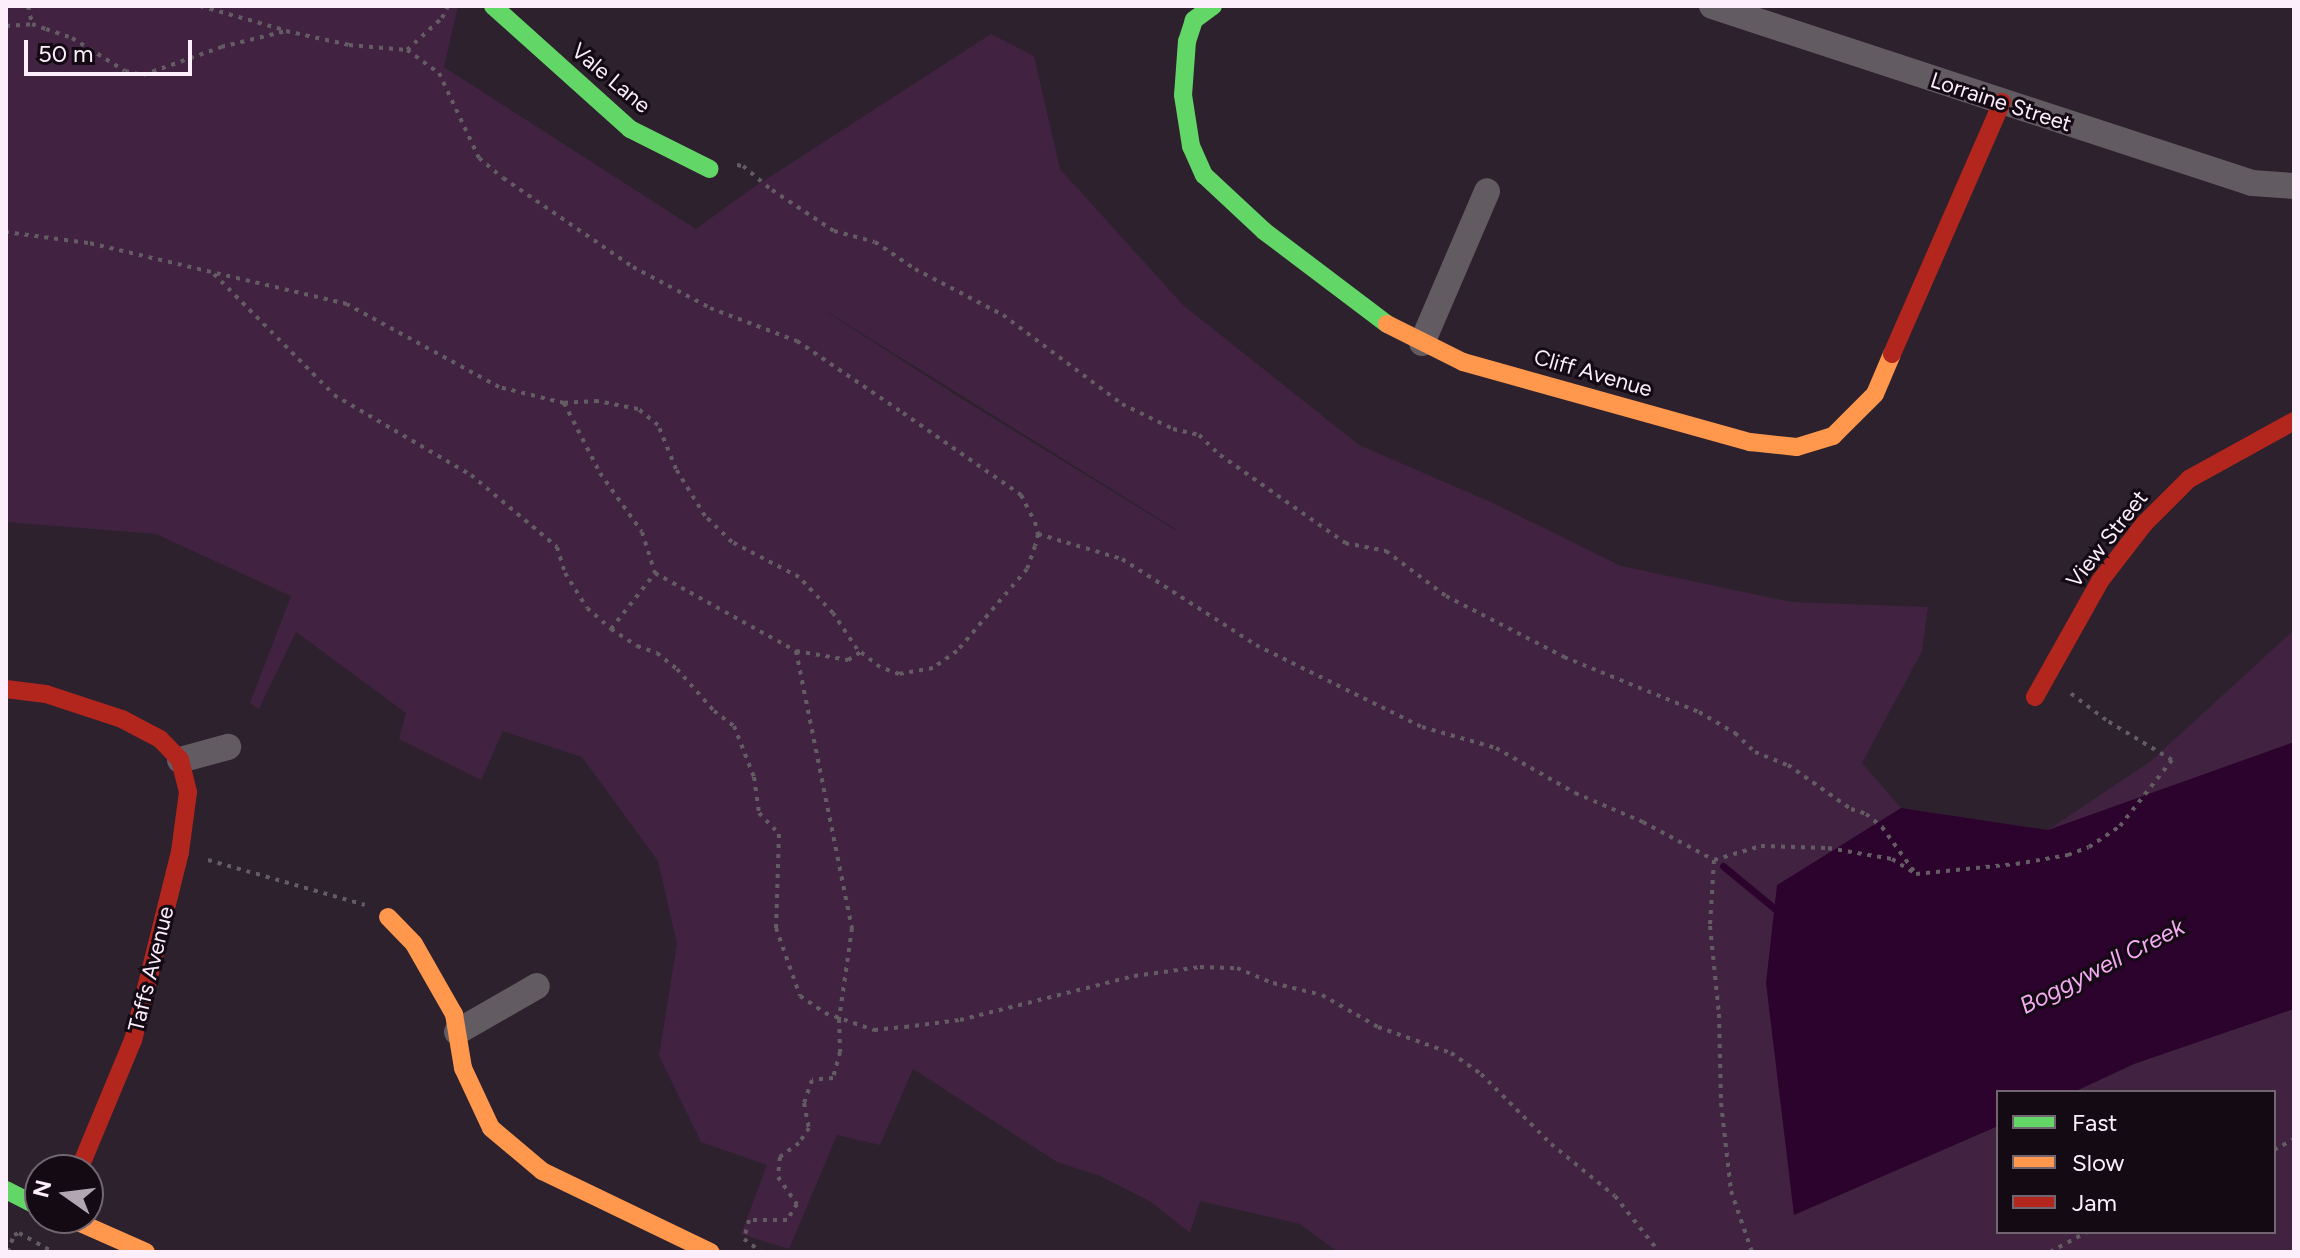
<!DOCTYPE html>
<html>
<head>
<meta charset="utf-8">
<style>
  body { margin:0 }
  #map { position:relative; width:2300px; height:1258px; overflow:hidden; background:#2c212c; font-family:Figtree,sans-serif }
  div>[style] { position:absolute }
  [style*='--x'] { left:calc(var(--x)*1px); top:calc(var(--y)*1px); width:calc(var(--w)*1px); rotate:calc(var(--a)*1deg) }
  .green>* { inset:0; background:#412341 }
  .water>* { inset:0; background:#2b032c }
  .stream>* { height:7px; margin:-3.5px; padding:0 3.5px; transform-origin:3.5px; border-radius:3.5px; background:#2b032c }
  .path>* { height:4px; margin-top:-2px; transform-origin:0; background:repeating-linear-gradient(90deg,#645c63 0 4px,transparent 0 10px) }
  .street>* { height:26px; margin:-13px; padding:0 13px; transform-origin:13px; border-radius:13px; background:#635b62 }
  .fast>* { height:18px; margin:-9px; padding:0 9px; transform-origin:9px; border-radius:9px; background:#63d668 }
  .slow>* { height:18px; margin:-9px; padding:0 9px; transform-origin:9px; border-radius:9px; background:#ff974d }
  .jam>* { height:18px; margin:-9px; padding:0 9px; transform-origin:9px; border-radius:9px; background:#b3261e }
  span { translate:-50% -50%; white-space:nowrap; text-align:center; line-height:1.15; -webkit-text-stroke:6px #140a13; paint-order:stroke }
  .street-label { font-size:22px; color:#fceefb }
  .water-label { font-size:24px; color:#f3aaf1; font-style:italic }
  .frame { position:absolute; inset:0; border:8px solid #fceefb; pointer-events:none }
  .legend { position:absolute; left:1996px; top:1090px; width:280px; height:144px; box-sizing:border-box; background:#140a13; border:2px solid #716570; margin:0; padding:10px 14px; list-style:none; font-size:24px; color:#fceefb }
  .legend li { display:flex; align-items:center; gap:16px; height:40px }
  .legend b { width:40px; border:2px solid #716570 }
  .north { position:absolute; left:24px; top:1154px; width:80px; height:80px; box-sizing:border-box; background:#140a13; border:2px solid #716570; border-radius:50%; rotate:284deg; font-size:22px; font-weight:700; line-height:32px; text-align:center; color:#fceefb }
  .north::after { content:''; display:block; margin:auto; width:28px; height:36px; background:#b3a6b3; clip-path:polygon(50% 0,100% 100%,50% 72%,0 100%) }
  .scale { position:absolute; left:24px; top:40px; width:168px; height:36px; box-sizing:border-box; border:4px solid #fceefb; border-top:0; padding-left:10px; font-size:24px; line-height:28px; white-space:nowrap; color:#fceefb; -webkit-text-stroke:6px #140a13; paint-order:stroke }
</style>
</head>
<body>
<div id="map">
  <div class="green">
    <i style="clip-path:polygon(evenodd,6px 6px,458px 6px,444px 67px,696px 229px,751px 189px,991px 34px,1034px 56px,1060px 169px,1183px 305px,1359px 445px,1493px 503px,1621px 566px,1791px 602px,1928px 607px,1922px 651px,1862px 763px,1901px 808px,2048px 830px,2151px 761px,2294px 630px,2294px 1252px,1338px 1252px,1300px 1224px,1200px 1201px,1190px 1233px,1151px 1202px,1100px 1176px,1057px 1162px,913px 1069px,880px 1145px,837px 1135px,789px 1249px,741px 1234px,767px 1165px,701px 1142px,659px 1056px,677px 944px,658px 861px,582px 757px,503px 731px,481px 780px,399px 739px,406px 713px,296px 632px,259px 709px,250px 703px,291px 596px,156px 534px,6px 522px,6px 6px,805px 298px,1177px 530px,1177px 531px,959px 397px,805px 298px,6px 6px,1998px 1092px,2274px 1092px,2274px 1232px,1998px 1232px,1998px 1092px)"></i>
  </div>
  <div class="water">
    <i style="clip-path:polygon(2294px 742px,2294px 1009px,2134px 1064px,2074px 1092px,1998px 1092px,1998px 1126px,1794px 1215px,1766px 983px,1777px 885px,1901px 808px,2048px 830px)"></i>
  </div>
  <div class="stream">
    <i style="--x:1723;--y:866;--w:74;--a:39.5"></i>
  </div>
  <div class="path">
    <i style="--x:28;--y:6;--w:17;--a:77"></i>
    <i style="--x:200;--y:6;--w:87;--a:15.9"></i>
    <i style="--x:6;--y:26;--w:26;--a:-4"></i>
    <i style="--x:32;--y:24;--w:15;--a:20"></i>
    <i style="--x:46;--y:29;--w:28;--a:19"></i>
    <i style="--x:72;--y:38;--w:62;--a:31.9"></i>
    <i style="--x:125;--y:71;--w:18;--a:13"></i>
    <i style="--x:143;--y:75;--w:83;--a:-19.7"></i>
    <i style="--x:221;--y:47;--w:67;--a:-13.8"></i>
    <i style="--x:286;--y:31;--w:65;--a:12.5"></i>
    <i style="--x:349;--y:45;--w:58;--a:4.9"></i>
    <i style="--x:407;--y:50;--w:39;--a:36"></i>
    <i style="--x:439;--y:73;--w:94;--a:64.8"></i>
    <i style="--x:479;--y:158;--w:31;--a:40"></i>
    <i style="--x:503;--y:178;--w:158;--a:34.4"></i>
    <i style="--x:633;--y:267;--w:87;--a:28"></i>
    <i style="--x:710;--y:308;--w:93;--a:20.8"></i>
    <i style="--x:797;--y:341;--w:128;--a:34.2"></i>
    <i style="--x:903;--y:413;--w:144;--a:34.8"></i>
    <i style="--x:1021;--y:495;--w:30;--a:63"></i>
    <i style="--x:1035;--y:522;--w:12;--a:76"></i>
    <i style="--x:1038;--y:534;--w:12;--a:104"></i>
    <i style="--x:1035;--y:546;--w:24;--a:109"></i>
    <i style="--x:1027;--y:569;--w:108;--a:130.5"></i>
    <i style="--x:957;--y:651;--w:29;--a:145"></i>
    <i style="--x:933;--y:668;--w:35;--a:170"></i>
    <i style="--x:899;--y:674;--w:20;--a:-160"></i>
    <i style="--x:880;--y:667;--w:29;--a:-142"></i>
    <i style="--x:857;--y:649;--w:43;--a:-123.7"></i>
    <i style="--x:833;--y:613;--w:50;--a:-133.4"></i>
    <i style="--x:799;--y:577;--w:76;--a:-152.4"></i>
    <i style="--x:732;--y:542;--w:37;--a:-136"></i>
    <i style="--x:705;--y:516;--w:55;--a:-121.7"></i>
    <i style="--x:676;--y:469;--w:48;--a:-112.2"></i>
    <i style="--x:658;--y:425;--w:26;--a:-141"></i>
    <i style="--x:638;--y:409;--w:41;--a:-168.7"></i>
    <i style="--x:598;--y:401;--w:34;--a:177"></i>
    <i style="--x:564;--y:403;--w:67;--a:-166.2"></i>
    <i style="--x:499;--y:387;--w:173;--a:-151.4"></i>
    <i style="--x:347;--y:304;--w:266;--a:-166.7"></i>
    <i style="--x:88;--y:243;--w:83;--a:-172.4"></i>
    <i style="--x:407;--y:50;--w:47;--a:-42.4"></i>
    <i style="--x:442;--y:18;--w:13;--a:-63"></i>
    <i style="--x:737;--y:165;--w:6;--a:9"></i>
    <i style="--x:743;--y:166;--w:38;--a:40"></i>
    <i style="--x:772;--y:190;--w:74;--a:33.5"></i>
    <i style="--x:834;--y:231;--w:42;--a:15"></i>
    <i style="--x:875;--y:242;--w:48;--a:34"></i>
    <i style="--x:915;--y:269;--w:99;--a:27.6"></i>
    <i style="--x:1003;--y:315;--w:149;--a:36.8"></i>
    <i style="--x:1122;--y:404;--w:57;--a:26.1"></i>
    <i style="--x:1173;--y:429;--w:27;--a:13"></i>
    <i style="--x:1199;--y:435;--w:29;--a:44"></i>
    <i style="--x:1220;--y:455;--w:153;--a:35.1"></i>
    <i style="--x:1345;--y:543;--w:42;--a:11"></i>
    <i style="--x:1386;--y:551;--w:75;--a:36.9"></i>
    <i style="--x:1446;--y:596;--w:133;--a:27.3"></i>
    <i style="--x:1564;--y:657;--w:146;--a:22.2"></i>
    <i style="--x:1699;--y:712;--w:42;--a:30.3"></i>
    <i style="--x:1735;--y:733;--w:28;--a:44"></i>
    <i style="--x:1755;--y:752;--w:35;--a:22"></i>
    <i style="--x:1788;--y:765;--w:77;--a:34.9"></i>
    <i style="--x:1851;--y:809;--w:16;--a:18"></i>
    <i style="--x:1866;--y:814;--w:21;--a:39"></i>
    <i style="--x:1882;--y:827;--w:58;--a:54.1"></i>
    <i style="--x:214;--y:274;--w:170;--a:45.2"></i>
    <i style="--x:334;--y:395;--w:159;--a:30.3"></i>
    <i style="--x:471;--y:475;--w:112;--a:39.9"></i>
    <i style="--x:557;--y:547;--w:27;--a:73"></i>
    <i style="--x:565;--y:573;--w:41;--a:57.8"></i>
    <i style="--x:587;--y:608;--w:32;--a:41"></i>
    <i style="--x:611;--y:629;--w:31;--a:33"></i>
    <i style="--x:637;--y:646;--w:21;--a:19"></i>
    <i style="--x:657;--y:653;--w:26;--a:39"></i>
    <i style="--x:677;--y:669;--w:56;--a:48.6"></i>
    <i style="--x:714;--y:711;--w:25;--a:37"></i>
    <i style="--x:734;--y:726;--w:55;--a:68.6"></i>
    <i style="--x:754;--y:777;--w:36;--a:82"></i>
    <i style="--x:759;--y:813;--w:29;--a:46"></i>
    <i style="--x:779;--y:834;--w:94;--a:91.8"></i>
    <i style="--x:776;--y:928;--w:72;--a:70.6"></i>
    <i style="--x:800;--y:996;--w:30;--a:34"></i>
    <i style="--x:825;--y:1013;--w:52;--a:19.1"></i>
    <i style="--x:874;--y:1030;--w:31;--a:-6"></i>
    <i style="--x:905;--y:1027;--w:55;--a:-7.3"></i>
    <i style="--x:960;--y:1020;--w:179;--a:-14.2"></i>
    <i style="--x:1134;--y:976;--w:67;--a:-7.8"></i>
    <i style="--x:1200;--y:967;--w:37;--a:2"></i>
    <i style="--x:1237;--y:968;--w:39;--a:23"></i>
    <i style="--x:1273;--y:983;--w:50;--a:13.8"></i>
    <i style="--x:1322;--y:995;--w:64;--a:29.7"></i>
    <i style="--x:1378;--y:1027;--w:77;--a:19.6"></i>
    <i style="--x:1451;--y:1053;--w:37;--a:35"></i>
    <i style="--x:1481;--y:1074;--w:99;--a:45"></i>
    <i style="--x:1551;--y:1144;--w:82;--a:39.1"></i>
    <i style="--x:1615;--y:1196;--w:71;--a:51.8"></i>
    <i style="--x:564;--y:403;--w:79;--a:62.8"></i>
    <i style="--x:600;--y:473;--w:72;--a:54.6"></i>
    <i style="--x:642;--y:532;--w:43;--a:72.4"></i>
    <i style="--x:655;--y:573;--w:161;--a:29"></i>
    <i style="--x:796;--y:651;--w:283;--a:78.6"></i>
    <i style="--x:852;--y:928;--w:92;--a:98.1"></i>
    <i style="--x:839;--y:1019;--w:33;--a:88"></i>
    <i style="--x:840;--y:1052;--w:27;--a:105"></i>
    <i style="--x:833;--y:1078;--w:21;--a:175"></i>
    <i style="--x:812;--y:1080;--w:24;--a:109"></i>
    <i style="--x:804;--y:1103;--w:25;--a:79"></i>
    <i style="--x:809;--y:1128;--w:18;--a:124"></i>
    <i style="--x:799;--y:1143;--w:24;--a:144"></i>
    <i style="--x:780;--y:1157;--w:20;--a:96"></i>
    <i style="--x:778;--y:1177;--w:33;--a:55"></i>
    <i style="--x:797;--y:1204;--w:19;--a:122"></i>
    <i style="--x:787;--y:1220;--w:38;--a:180"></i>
    <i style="--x:749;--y:1220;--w:20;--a:105"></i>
    <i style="--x:744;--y:1239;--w:21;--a:37"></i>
    <i style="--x:1038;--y:534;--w:88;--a:16.6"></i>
    <i style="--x:1122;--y:559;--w:159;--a:32.7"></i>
    <i style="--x:1256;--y:645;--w:185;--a:26.3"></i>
    <i style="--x:1422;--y:727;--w:77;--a:15.8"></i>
    <i style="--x:1496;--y:748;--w:91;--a:29.7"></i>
    <i style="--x:1575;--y:793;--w:74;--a:23.1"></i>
    <i style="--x:1643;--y:822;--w:81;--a:28.2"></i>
    <i style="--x:1714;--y:860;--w:66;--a:93.5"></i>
    <i style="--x:1710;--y:926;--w:88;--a:84.2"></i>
    <i style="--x:1719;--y:1014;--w:89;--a:88.7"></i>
    <i style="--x:1721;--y:1103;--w:89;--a:83.5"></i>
    <i style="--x:1731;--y:1191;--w:65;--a:71"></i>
    <i style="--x:611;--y:629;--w:71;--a:-51.8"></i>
    <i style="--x:796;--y:651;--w:53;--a:9.8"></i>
    <i style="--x:848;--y:660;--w:15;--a:-32"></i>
    <i style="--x:208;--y:860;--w:163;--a:16"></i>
    <i style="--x:1714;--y:860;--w:49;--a:-16.6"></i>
    <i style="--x:1761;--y:846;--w:67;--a:1.7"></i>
    <i style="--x:1828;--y:848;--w:65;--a:9.8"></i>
    <i style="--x:1892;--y:859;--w:28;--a:32"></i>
    <i style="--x:1916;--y:874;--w:100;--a:-5.7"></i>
    <i style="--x:2016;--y:864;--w:53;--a:-9.8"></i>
    <i style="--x:2068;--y:855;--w:22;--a:-21"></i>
    <i style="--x:2089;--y:847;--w:37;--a:-34"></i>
    <i style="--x:2120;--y:826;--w:84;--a:-51.8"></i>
    <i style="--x:2172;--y:760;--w:77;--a:-148.8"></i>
    <i style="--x:2106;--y:720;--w:46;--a:-142.9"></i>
    <i style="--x:2274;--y:1150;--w:23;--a:-29"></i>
    <i style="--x:8;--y:1252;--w:18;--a:-71"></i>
    <i style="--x:14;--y:1235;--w:5;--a:-22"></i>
    <i style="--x:19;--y:1233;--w:39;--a:29"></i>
    <i style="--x:2050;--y:1252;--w:42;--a:-28.4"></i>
  </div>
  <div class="street">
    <i style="--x:1712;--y:6;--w:568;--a:18.15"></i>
    <i style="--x:2252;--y:183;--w:42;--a:4.1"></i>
    <i style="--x:1422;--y:343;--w:165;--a:-66.8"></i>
    <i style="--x:180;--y:760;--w:50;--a:-15.2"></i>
    <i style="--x:457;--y:1032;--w:92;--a:-29.9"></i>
  </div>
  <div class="fast">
    <i style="--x:493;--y:6;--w:184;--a:41.9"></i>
    <i style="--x:630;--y:129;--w:89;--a:26.6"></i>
    <i style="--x:1213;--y:6;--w:24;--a:144"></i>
    <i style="--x:1194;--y:20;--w:22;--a:108"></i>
    <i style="--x:1187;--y:41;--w:54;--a:94.2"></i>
    <i style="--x:1183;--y:95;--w:52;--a:81.1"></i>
    <i style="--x:1191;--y:146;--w:32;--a:66"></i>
    <i style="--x:1204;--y:175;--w:82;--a:43"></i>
    <i style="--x:1264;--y:231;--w:154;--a:37.1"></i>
    <i style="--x:6;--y:1190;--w:38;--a:27"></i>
  </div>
  <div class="slow">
    <i style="--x:1387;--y:324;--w:85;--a:26.6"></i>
    <i style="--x:1463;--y:362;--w:298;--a:15.6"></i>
    <i style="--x:1750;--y:442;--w:47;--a:6.1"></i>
    <i style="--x:1797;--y:447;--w:38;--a:-17"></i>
    <i style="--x:1833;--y:436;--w:59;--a:-45"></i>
    <i style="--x:1875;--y:394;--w:43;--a:-67"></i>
    <i style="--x:388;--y:917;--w:37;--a:46"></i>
    <i style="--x:414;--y:944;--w:81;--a:60.3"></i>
    <i style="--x:454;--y:1014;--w:55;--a:80.5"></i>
    <i style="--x:463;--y:1068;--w:66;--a:65"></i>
    <i style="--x:491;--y:1128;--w:67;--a:40.1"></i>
    <i style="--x:542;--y:1171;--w:187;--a:25.7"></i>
    <i style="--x:69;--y:1218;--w:84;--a:23.8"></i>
  </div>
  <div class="jam">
    <i style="--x:1892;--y:354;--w:275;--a:-66.4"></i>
    <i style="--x:6;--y:689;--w:40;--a:7.1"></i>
    <i style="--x:46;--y:694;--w:80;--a:18.2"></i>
    <i style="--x:122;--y:719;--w:43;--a:27.8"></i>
    <i style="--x:160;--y:739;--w:29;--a:46"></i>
    <i style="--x:180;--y:760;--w:33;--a:76"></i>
    <i style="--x:188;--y:792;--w:61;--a:97.6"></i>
    <i style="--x:180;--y:852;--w:194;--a:104"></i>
    <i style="--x:133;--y:1040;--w:141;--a:112.6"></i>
    <i style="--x:2035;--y:697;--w:133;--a:-60.7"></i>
    <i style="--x:2100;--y:581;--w:72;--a:-52.3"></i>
    <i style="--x:2144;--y:524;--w:64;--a:-45"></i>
    <i style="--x:2189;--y:479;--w:120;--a:-28.9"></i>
  </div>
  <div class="street-label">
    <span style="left:611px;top:78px;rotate:40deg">Vale Lane</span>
    <span style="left:2001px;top:102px;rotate:18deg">Lorraine Street</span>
    <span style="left:1593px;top:373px;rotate:16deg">Cliff Avenue</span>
    <span style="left:2107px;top:539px;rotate:-52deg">View Street</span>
    <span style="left:151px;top:969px;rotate:-76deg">Taffs Avenue</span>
  </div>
  <div class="water-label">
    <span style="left:2102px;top:966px;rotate:-27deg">Boggywell Creek</span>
  </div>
  <div class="frame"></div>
  <ul class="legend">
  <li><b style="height:10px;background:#63d668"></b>Fast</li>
  <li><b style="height:10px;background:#ff974d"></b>Slow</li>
  <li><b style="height:10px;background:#b3261e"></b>Jam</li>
  </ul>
  <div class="north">N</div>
  <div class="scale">50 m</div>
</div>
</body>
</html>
